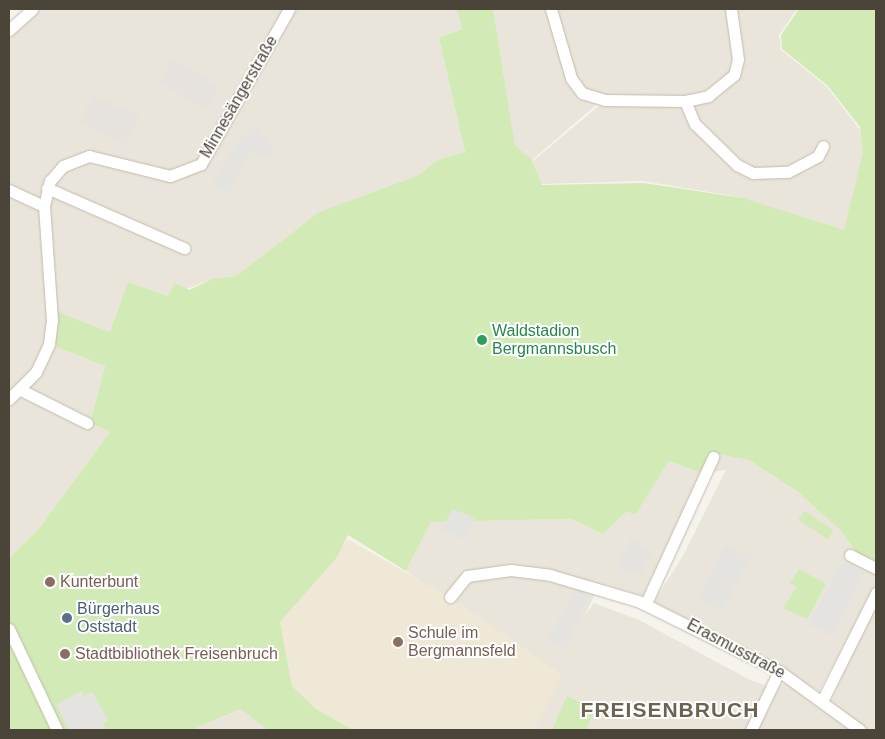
<!DOCTYPE html>
<html>
<head>
<meta charset="utf-8">
<style>
  body { margin:0 }
  #map { position:relative; width:885px; height:739px; overflow:hidden; background:#f6f3ec; font-family:Helvetica,sans-serif }
  div>[style] { position:absolute }
  [style*='--x'] { left:calc(var(--x)*1px); top:calc(var(--y)*1px); width:calc(var(--w)*1px); rotate:calc(var(--a)*1deg) }
  .residential>* { inset:0; background:#eae5da }
  .industrial>* { inset:0; background:#e6e2dd }
  .education>* { inset:0; background:#efe8d6 }
  .green>* { inset:0; background:#d2eab5 }
  .parking>* { inset:0; background:#e5e3e0 }
  .roads { filter:drop-shadow(0 0 1px #c2bbae) drop-shadow(0 0 1px #c2bbae) }
  .street>* { height:11px; margin:-5.5px; padding:0 5.5px; transform-origin:5.5px; border-radius:5.5px; background:#fff }
  .dots>* { width:14px; height:14px; translate:-50% -50%; box-sizing:border-box; border:2px solid #fff; border-radius:50% }
  span { translate:-50% -50%; white-space:nowrap; text-align:center; line-height:1.15; -webkit-text-stroke:4px #fff; paint-order:stroke }
  .street-label { font-size:16px; color:#4b4439 }
  .leisure-label { font-size:16px; color:#27864d }
  .left { translate:0 -50%; text-align:left }
  .education-label { font-size:16px; color:#785e54 }
  .service-label { font-size:16px; color:#4e5e75 }
  .district-label { font-size:21px; color:#6e6250; font-weight:700; letter-spacing:1px }
  .frame { position:absolute; inset:0; border:10px solid #4b4439; pointer-events:none }
</style>
</head>
<body>
<div id="map">
  <div class="residential">
    <i style="clip-path:polygon(33px 9px,457px 9px,462px 29px,439px 38px,465px 152px,437px 160px,419px 175px,319px 212px,236px 276px,212px 279px,168px 296px,128px 282px,110px 333px,50px 344px,105px 366px,90px 423px,110px 432px,38px 530px,9px 558px,9px 30px)"></i>
    <i style="clip-path:polygon(493px 9px,550px 9px,580px 94px,597px 104px,532px 160px,515px 145px)"></i>
    <i style="clip-path:polygon(552px 9px,729px 9px,733px 74px,709px 97px,735px 76px,732px 9px,797px 9px,779px 35px,781px 50px,827px 87px,860px 130px,865px 153px,845px 231px,739px 197px,643px 181px,541px 184px,533px 161px,600px 105px,662px 101px,599px 103px,582px 92px)"></i>
    <i style="clip-path:polygon(717px 454px,749px 460px,798px 492px,841px 531px,857px 553px,876px 562px,876px 586px,819px 691px,654px 602px,684px 554px,726px 470px,701px 473px,643px 596px,600px 583px,585px 615px,594px 603px,639px 620px,750px 680px,777px 689px,785px 682px,827px 709px,876px 605px,876px 730px,533px 730px,561px 675px,406px 571px,431px 522px,571px 519px,603px 534px,626px 512px,636px 514px,669px 461px,701px 473px)"></i>
    <i style="clip-path:polygon(242px 709px,268px 730px,192px 730px)"></i>
  </div>
  <div class="industrial">
    <i style="clip-path:polygon(173px 59px,220px 87px,207px 110px,159px 82px)"></i>
    <i style="clip-path:polygon(92px 95px,139px 116px,127px 144px,80px 123px)"></i>
  </div>
  <div class="education">
    <i style="clip-path:polygon(348px 539px,454px 600px,562px 675px,533px 730px,353px 730px,316px 709px,292px 686px,280px 622px)"></i>
  </div>
  <div class="green">
    <i style="clip-path:polygon(457px 9px,493px 9px,515px 145px,532px 160px,542px 185px,644px 183px,743px 198px,844px 230px,863px 153px,860px 127px,828px 86px,782px 49px,781px 35px,799px 9px,876px 9px,876px 562px,857px 553px,841px 531px,798px 492px,749px 460px,717px 454px,701px 473px,669px 461px,636px 514px,626px 512px,603px 534px,571px 519px,431px 522px,406px 571px,348px 535px,337px 557px,280px 622px,292px 686px,316px 709px,353px 730px,268px 730px,241px 709px,192px 730px,9px 730px,9px 558px,38px 530px,110px 432px,90px 423px,105px 366px,50px 344px,52px 310px,110px 332px,128px 282px,168px 296px,175px 283px,189px 290px,212px 279px,236px 276px,319px 212px,419px 175px,437px 160px,465px 152px,439px 38px,462px 29px)"></i>
    <i style="clip-path:polygon(805px 511px,833px 530px,828px 539px,798px 520px)"></i>
    <i style="clip-path:polygon(799px 569px,826px 584px,807px 619px,783px 608px,797px 587px,790px 583px)"></i>
    <i style="clip-path:polygon(567px 696px,595px 709px,586px 730px,552px 730px)"></i>
  </div>
  <div class="parking">
    <i style="clip-path:polygon(255px 126px,274px 150px,270px 160px,251px 151px,227px 195px,212px 184px,241px 138px)"></i>
    <i style="clip-path:polygon(452px 509px,476px 518px,465px 540px,442px 530px)"></i>
    <i style="clip-path:polygon(630px 539px,653px 550px,640px 576px,617px 566px)"></i>
    <i style="clip-path:polygon(725px 546px,749px 558px,723px 610px,699px 598px)"></i>
    <i style="clip-path:polygon(843px 561px,865px 573px,832px 636px,809px 624px)"></i>
    <i style="clip-path:polygon(576px 589px,590px 597px,564px 649px,547px 640px)"></i>
    <i style="clip-path:polygon(81px 691px,84px 696px,92px 692px,108px 720px,103px 724px,106px 730px,69px 730px,56px 705px)"></i>
  </div>
  <div class="roads">
    <div class="street">
      <i style="--x:551;--y:9;--w:72;--a:73.8"></i>
      <i style="--x:571;--y:78;--w:19;--a:54"></i>
      <i style="--x:582;--y:93;--w:24;--a:17"></i>
      <i style="--x:605;--y:100;--w:80;--a:0.7"></i>
      <i style="--x:685;--y:101;--w:24;--a:-12"></i>
      <i style="--x:708;--y:96;--w:33;--a:-39"></i>
      <i style="--x:734;--y:75;--w:16;--a:-76"></i>
      <i style="--x:738;--y:59;--w:50;--a:-98"></i>
      <i style="--x:9;--y:30;--w:31;--a:-42"></i>
      <i style="--x:685;--y:101;--w:25;--a:67"></i>
      <i style="--x:695;--y:124;--w:59;--a:44.3"></i>
      <i style="--x:737;--y:165;--w:18;--a:27"></i>
      <i style="--x:753;--y:173;--w:35;--a:-2"></i>
      <i style="--x:788;--y:172;--w:34;--a:-28"></i>
      <i style="--x:818;--y:156;--w:11;--a:-63"></i>
      <i style="--x:47;--y:188;--w:150;--a:23.7"></i>
      <i style="--x:9;--y:190;--w:38;--a:25"></i>
      <i style="--x:21;--y:390;--w:74;--a:26.6"></i>
      <i style="--x:9;--y:399;--w:38;--a:-45"></i>
      <i style="--x:36;--y:372;--w:31;--a:-65"></i>
      <i style="--x:49;--y:344;--w:24;--a:-83"></i>
      <i style="--x:52;--y:320;--w:114;--a:-94"></i>
      <i style="--x:44;--y:206;--w:26;--a:-77"></i>
      <i style="--x:50;--y:181;--w:20;--a:-49"></i>
      <i style="--x:63;--y:166;--w:28;--a:-21"></i>
      <i style="--x:89;--y:156;--w:83;--a:13.9"></i>
      <i style="--x:170;--y:176;--w:33;--a:-21"></i>
      <i style="--x:201;--y:164;--w:178;--a:-60.4"></i>
      <i style="--x:850;--y:555;--w:29;--a:27"></i>
      <i style="--x:450;--y:597;--w:27;--a:-51"></i>
      <i style="--x:467;--y:576;--w:44;--a:-7.8"></i>
      <i style="--x:511;--y:570;--w:39;--a:7"></i>
      <i style="--x:550;--y:575;--w:92;--a:16.5"></i>
      <i style="--x:638;--y:601;--w:157;--a:26.4"></i>
      <i style="--x:779;--y:671;--w:100;--a:36.1"></i>
      <i style="--x:646;--y:603;--w:161;--a:-65.3"></i>
      <i style="--x:9;--y:629;--w:112;--a:64.6"></i>
      <i style="--x:823;--y:699;--w:119;--a:-63.4"></i>
      <i style="--x:751;--y:730;--w:65;--a:-64.6"></i>
    </div>
  </div>
  <div class="dots">
    <i style="left:482px;top:340px;background:#2e9e5b"></i>
    <i style="left:50px;top:582px;background:#8d6e63"></i>
    <i style="left:67px;top:618px;background:#5c6f8a"></i>
    <i style="left:398px;top:642px;background:#8d6e63"></i>
    <i style="left:65px;top:654px;background:#8d6e63"></i>
  </div>
  <div class="street-label">
    <span style="left:239px;top:97px;rotate:-60deg">Minnesängerstraße</span>
    <span style="left:736px;top:649px;rotate:28deg">Erasmusstraße</span>
  </div>
  <div class="leisure-label">
    <span class="left" style="left:492px;top:340px">Waldstadion<br>Bergmannsbusch</span>
  </div>
  <div class="education-label">
    <span class="left" style="left:60px;top:582px">Kunterbunt</span>
    <span class="left" style="left:408px;top:642px">Schule im<br>Bergmannsfeld</span>
    <span class="left" style="left:75px;top:654px">Stadtbibliothek Freisenbruch</span>
  </div>
  <div class="service-label">
    <span class="left" style="left:77px;top:618px">Bürgerhaus<br>Oststadt</span>
  </div>
  <div class="district-label">
    <span style="left:670px;top:710px">FREISENBRUCH</span>
  </div>
  <div class="frame"></div>
</div>
</body>
</html>
